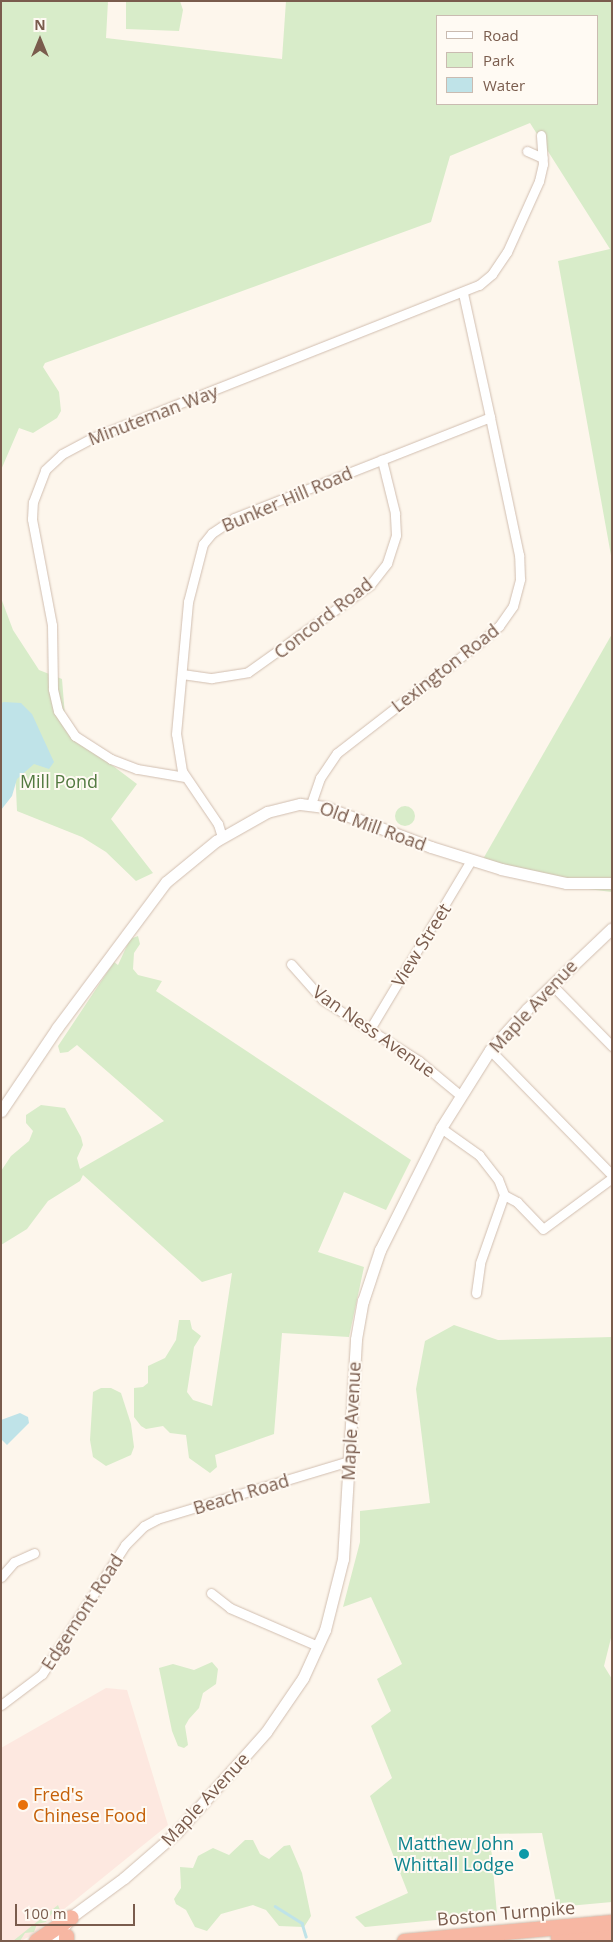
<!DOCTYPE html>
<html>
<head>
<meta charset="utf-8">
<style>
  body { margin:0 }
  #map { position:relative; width:613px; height:1942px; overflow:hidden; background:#fdf6ec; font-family:"Open Sans",sans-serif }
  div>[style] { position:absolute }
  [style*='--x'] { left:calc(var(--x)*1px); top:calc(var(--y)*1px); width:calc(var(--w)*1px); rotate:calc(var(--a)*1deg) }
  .commercial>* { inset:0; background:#fde8e0 }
  .green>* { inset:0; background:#d8ecc9 }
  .round { border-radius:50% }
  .water>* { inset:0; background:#bfe3e8 }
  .stream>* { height:2.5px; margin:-1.25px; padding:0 1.25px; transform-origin:1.25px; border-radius:1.25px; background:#bfe3e8 }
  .roads { filter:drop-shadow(0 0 1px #d1beb0) drop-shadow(0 0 1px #d1beb0) }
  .street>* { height:9px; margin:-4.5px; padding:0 4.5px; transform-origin:4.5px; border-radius:4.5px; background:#fff }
  .secondary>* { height:11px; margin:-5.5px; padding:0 5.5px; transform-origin:5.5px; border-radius:5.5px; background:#fff }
  .highway>* { height:15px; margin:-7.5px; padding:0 7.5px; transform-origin:7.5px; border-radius:7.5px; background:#f7b7a3 }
  .dots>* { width:14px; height:14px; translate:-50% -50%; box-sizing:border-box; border:2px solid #fffaf3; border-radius:50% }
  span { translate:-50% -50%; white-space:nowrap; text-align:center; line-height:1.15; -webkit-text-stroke:4px #fffaf3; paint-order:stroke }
  .street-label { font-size:18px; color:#7a5c4d }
  .park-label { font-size:18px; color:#537a41 }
  .food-label { font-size:18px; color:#c56008 }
  .left { translate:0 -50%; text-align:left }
  .culture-label { font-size:18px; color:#0d838f }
  .right { translate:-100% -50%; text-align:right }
  .frame { position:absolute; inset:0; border:2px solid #7a5c4d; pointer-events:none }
  .legend { position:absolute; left:436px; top:15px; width:162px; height:90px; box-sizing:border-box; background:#fffaf3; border:1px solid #cabbb1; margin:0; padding:6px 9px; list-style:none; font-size:15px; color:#7a5c4d }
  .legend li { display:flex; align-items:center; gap:10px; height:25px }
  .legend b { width:25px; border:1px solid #cabbb1 }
  .north { position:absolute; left:15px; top:15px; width:50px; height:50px; -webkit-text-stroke:4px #fffaf3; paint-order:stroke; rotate:0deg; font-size:14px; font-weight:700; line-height:20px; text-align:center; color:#7a5c4d }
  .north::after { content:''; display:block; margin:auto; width:18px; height:22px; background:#7a5c4d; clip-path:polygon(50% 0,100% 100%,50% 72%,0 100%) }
  .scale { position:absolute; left:15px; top:1904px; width:120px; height:22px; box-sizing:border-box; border:2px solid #7a5c4d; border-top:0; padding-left:6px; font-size:15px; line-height:18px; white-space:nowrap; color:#7a5c4d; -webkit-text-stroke:4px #fffaf3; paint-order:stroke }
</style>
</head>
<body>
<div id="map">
  <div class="commercial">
    <i style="clip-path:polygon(106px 1688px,127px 1690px,168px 1825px,32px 1935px,21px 1941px,1px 1941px,1px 1748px)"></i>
  </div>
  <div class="green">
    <i style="clip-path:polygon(evenodd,1px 1px,108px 1px,106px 38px,282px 59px,286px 1px,612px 1px,612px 561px,558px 261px,610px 249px,530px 123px,450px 156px,431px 222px,45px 363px,43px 367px,59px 392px,61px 411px,57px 418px,33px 433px,19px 428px,1px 470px,1px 1px,437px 16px,597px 16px,597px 104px,437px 104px,437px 16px)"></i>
    <i style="clip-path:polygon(126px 1px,180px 1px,183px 10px,179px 31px,126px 29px)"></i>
    <i style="clip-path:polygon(1px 598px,13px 630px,39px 670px,62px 679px,65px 716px,80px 741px,137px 784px,111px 819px,153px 873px,136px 881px,106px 852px,82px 837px,17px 811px,13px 724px,1px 719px)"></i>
    <i style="clip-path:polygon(612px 634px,612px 892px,555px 885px,479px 866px)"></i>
    <i class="round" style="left:395px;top:806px;width:20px;height:20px"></i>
    <i style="clip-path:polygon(138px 936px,140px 944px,134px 953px,133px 969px,138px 975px,162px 981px,156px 991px,411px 1160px,386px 1210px,344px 1192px,318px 1252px,364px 1267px,349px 1337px,282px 1333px,274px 1434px,215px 1455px,217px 1467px,210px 1473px,189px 1458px,186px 1435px,170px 1433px,163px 1426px,146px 1429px,141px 1426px,134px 1417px,134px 1388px,143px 1387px,148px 1383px,148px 1366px,165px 1358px,176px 1340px,179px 1320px,190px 1320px,192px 1329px,201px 1336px,194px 1347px,187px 1392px,193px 1400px,212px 1406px,232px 1273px,202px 1282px,83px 1175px,80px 1181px,48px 1201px,27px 1229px,1px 1245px,1px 1171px,11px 1156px,29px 1141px,33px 1131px,26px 1123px,26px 1115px,41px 1105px,65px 1108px,81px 1137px,83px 1145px,77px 1158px,80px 1169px,164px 1121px,77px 1045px,68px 1052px,60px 1053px,58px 1046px,114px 962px,118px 965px,130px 939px)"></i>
    <i style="clip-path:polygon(454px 1325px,498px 1340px,612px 1337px,612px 1634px,604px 1666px,612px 1679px,612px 1902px,557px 1907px,542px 1833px,490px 1834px,497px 1914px,365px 1927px,355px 1917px,408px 1893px,370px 1796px,392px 1778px,371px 1726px,391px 1711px,377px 1679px,402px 1664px,371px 1597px,343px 1607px,360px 1542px,360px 1511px,430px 1503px,416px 1389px,425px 1341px)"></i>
    <i style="clip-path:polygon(101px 1388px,111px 1388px,121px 1393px,131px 1424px,134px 1447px,131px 1455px,106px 1466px,93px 1457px,90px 1440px,93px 1392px)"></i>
    <i style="clip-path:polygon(212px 1662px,218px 1669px,216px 1684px,203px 1693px,199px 1708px,189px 1719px,185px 1726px,188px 1745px,184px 1748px,178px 1746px,172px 1731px,159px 1668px,173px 1664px,194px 1670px)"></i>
    <i style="clip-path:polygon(245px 1840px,253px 1840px,260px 1854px,269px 1859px,284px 1846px,290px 1845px,302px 1873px,311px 1916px,304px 1927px,279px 1926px,266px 1910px,253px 1905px,221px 1914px,207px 1931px,195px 1927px,186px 1910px,176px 1904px,174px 1899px,181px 1888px,180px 1867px,193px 1868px,198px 1856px,213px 1848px,229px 1855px)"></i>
    <i style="clip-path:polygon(58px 1905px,60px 1910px,53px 1912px,46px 1922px,37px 1924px,34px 1932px,25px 1933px,20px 1941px,13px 1941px)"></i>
  </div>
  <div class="water">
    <i style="clip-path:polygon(4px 702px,21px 703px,32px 714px,54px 762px,49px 769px,34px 764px,17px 779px,12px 796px,1px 810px,1px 703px)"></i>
    <i style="clip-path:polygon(20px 1413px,28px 1417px,29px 1423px,7px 1445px,1px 1439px,1px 1420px)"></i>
  </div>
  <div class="stream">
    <i style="--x:275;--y:1906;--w:32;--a:32"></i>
    <i style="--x:302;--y:1923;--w:14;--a:73"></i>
  </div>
  <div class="roads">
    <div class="street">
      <i style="--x:527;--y:151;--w:17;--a:24"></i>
      <i style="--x:182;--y:674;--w:30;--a:8"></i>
      <i style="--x:212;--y:678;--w:36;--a:-9"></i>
      <i style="--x:248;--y:672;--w:150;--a:-35.5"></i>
      <i style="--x:370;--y:585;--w:28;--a:-52"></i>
      <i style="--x:387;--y:563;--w:29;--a:-72"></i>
      <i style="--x:396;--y:535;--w:22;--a:-93"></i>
      <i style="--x:395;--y:513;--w:55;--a:-103.8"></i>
      <i style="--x:185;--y:777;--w:49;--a:-170.5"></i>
      <i style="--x:137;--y:769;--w:28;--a:-159"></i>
      <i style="--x:111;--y:759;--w:43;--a:-147.4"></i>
      <i style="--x:75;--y:736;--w:30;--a:-124"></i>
      <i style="--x:58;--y:711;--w:23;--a:-103"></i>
      <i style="--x:53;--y:689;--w:64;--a:-90.9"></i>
      <i style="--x:52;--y:625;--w:108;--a:-100.7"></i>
      <i style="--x:32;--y:519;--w:17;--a:-87"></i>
      <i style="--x:33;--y:502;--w:34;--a:-69"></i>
      <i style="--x:45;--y:470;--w:23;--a:-43"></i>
      <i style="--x:62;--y:454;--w:34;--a:-28"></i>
      <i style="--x:92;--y:438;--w:416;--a:-21.6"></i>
      <i style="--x:479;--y:285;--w:17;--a:-40"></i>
      <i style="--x:492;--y:274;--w:27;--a:-56"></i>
      <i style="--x:507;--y:252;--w:78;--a:-65.7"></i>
      <i style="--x:539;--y:181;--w:17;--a:-77"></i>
      <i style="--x:543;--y:164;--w:29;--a:-94"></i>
      <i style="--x:311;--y:804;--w:28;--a:-71"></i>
      <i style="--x:320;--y:778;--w:30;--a:-56"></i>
      <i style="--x:337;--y:753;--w:186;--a:-37.8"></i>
      <i style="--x:484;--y:639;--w:20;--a:-41"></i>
      <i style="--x:499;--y:626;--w:24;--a:-55"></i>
      <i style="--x:513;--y:606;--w:28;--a:-75"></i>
      <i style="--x:520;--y:579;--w:24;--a:-92"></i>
      <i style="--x:519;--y:555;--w:141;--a:-101.9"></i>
      <i style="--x:222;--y:837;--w:14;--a:-107"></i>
      <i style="--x:218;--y:824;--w:64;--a:-124.2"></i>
      <i style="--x:182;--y:771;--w:37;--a:-99"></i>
      <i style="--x:176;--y:734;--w:133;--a:-84.8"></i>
      <i style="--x:188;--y:602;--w:60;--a:-75.5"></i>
      <i style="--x:203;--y:544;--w:14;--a:-51"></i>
      <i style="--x:212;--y:533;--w:27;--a:-34"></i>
      <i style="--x:234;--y:518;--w:275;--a:-21.5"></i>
      <i style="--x:490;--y:417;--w:127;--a:-102.3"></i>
      <i style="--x:291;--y:964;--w:48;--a:48.4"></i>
      <i style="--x:323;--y:1000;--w:114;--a:32.4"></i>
      <i style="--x:419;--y:1061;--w:53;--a:39.7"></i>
      <i style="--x:552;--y:985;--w:86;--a:45.5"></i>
      <i style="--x:370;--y:1029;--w:197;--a:-59.1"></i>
      <i style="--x:490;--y:1050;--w:175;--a:45.7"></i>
      <i style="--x:441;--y:1128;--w:47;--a:35.4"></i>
      <i style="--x:479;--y:1155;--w:31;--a:52"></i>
      <i style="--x:498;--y:1179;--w:17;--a:69"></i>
      <i style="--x:504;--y:1195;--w:15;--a:28"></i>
      <i style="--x:517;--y:1202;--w:37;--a:46"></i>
      <i style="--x:543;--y:1229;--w:86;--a:-36.5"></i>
      <i style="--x:476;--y:1293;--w:30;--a:-82"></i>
      <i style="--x:480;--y:1263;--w:72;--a:-70.6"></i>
      <i style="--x:1;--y:1577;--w:20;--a:-49"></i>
      <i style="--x:14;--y:1562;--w:22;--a:-24"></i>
      <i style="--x:211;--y:1593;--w:24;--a:38"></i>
      <i style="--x:230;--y:1608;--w:96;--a:23.4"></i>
      <i style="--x:1;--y:1705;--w:51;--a:-37.1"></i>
      <i style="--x:42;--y:1674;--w:153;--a:-57.2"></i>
      <i style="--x:125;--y:1545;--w:27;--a:-45"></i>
      <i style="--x:144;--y:1526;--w:15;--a:-28"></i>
      <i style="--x:157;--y:1519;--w:201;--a:-16.8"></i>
    </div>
    <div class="secondary">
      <i style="--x:1;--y:1111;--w:100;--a:-56"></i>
      <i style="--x:57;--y:1028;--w:182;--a:-53.3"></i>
      <i style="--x:166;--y:882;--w:65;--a:-39.4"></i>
      <i style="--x:216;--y:841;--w:59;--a:-29.6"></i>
      <i style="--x:267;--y:812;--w:34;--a:-14"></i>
      <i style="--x:300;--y:804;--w:25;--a:7"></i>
      <i style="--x:325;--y:807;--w:113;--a:20.7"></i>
      <i style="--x:431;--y:847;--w:73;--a:17.4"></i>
      <i style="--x:501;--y:869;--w:66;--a:12.2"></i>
      <i style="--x:566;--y:883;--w:46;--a:0"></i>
      <i style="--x:53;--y:1941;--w:30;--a:-53"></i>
      <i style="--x:71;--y:1917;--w:66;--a:-36.3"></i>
      <i style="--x:124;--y:1878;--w:70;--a:-41"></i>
      <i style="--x:177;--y:1832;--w:134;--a:-48.3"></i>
      <i style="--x:266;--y:1732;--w:65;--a:-55.6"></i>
      <i style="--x:303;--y:1678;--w:53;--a:-65.4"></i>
      <i style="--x:325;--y:1630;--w:73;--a:-75.8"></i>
      <i style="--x:343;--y:1559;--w:220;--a:-86.6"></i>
      <i style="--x:356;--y:1339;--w:39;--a:-80"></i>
      <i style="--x:363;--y:1301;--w:54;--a:-71.6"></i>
      <i style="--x:380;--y:1250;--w:136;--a:-63.4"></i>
      <i style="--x:441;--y:1128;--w:92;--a:-57.9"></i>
      <i style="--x:490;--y:1050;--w:55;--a:-47.9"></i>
      <i style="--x:527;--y:1009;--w:117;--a:-43.6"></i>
    </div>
    <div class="highway">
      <i style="--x:66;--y:1936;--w:5;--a:90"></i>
      <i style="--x:558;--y:1937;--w:54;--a:-4.2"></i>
      <i style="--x:36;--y:1941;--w:42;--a:-34.4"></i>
      <i style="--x:404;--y:1941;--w:209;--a:-5.2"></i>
    </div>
  </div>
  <div class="dots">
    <i style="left:23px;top:1805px;background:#e8710a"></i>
    <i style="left:524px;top:1854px;background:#0f9aa8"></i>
  </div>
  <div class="street-label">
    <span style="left:153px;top:415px;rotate:-21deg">Minuteman Way</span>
    <span style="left:287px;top:499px;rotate:-23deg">Bunker Hill Road</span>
    <span style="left:323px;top:618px;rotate:-38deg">Concord Road</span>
    <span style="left:445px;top:668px;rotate:-38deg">Lexington Road</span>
    <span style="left:373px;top:826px;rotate:20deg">Old Mill Road</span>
    <span style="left:421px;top:945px;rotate:-58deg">View Street</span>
    <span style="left:533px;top:1006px;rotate:-47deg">Maple Avenue</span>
    <span style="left:374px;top:1031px;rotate:35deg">Van Ness Avenue</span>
    <span style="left:351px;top:1421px;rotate:-87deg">Maple Avenue</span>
    <span style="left:241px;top:1494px;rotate:-17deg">Beach Road</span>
    <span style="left:82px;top:1612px;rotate:-57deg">Edgemont Road</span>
    <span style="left:205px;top:1799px;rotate:-47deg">Maple Avenue</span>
    <span style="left:506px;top:1913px;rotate:-5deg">Boston Turnpike</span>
  </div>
  <div class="park-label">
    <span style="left:59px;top:781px">Mill Pond</span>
  </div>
  <div class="food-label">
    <span class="left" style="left:33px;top:1805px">Fred's<br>Chinese Food</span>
  </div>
  <div class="culture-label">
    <span class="right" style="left:514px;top:1854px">Matthew John<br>Whittall Lodge</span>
  </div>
  <div class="frame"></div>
  <ul class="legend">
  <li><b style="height:6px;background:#fff"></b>Road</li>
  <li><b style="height:14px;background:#d8ecc9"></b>Park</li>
  <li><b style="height:14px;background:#bfe3e8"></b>Water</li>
  </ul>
  <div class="north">N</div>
  <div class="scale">100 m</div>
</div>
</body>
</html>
